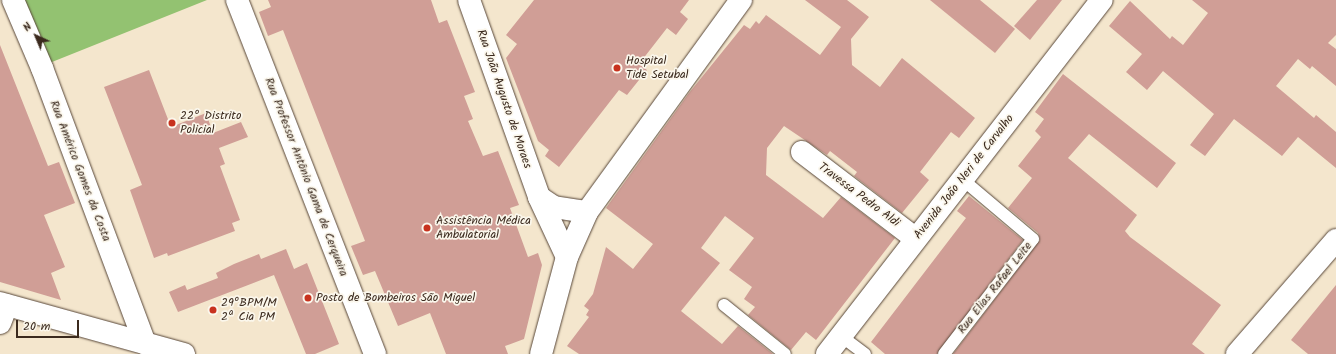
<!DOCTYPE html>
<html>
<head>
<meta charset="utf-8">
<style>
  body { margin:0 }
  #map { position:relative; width:1336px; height:354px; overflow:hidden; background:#f4e6cd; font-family:Kalam,sans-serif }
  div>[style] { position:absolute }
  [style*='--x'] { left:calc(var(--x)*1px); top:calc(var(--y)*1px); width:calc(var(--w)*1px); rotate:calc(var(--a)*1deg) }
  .green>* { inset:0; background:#93c271 }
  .building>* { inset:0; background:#d09e96 }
  .roads { filter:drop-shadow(0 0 1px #574638) drop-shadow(0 0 1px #574638) }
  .lane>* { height:12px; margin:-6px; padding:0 6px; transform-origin:6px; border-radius:6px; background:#fff }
  .street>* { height:22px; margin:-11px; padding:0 11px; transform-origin:11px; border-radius:11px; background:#fff }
  .secondary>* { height:22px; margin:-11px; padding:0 11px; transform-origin:11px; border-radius:11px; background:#fff }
  .dots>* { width:11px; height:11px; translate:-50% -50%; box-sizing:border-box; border:2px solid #fbf7ec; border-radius:50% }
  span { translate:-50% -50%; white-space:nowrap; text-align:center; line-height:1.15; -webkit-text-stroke:3.5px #fbf7ec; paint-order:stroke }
  .poi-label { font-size:12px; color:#3b2a1e }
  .left { translate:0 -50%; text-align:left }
  .street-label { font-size:12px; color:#3b2a1e }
  .north { position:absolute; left:16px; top:16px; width:40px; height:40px; -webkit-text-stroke:3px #fbf7ec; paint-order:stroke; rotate:316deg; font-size:11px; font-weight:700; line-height:16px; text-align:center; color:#3b2a1e }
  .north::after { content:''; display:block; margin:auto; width:14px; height:18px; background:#3b2a1e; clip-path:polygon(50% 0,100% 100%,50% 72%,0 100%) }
  .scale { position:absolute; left:16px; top:320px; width:63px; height:18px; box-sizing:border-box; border:2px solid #3b2a1e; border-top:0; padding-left:5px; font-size:12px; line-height:14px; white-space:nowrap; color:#3b2a1e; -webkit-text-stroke:3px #fbf7ec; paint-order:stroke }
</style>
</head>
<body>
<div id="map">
  <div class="green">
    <i style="clip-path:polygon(15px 0,207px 0,42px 66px)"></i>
  </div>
  <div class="building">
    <i style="clip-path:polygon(268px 0,431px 0,439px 23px,447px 20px,475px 92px,464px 96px,473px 119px,468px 121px,483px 156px,498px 151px,519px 205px,510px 208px,528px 257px,538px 253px,542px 265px,524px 339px,505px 346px,508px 354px,446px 354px,430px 313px,398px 326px,375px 271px,363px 275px,351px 246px,365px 241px,283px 30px,268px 36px,259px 12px,271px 7px)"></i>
    <i style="clip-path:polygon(534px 0,689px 0,680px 12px,688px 19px,676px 35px,667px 28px,639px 64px,647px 70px,627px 95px,619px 90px,559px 167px,545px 156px,549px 150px,538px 141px,506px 58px,517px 44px,506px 35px)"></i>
    <i style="clip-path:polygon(805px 0,847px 0,869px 17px,851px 39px,852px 65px,880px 87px,902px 58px,975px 118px,959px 138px,951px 132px,920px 172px,929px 180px,902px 213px,854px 176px,857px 172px,830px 151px,827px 155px,784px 126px,767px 148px,766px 175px,823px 218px,841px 197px,895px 238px,816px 340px,806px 332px,791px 350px,748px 315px,755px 307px,744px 299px,752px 287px,729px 270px,754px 238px,725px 216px,701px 248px,720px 263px,681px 311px,722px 344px,738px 326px,773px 354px,579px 354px,567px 346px,589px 317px,586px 315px,589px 310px,584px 306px,593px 294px,606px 247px,633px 269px,653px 244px,606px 208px,689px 93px,744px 25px,750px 29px,756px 21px,759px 24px,766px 15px,820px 55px,841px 27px)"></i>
    <i style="clip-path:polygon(930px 0,980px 0,1015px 29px,995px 53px)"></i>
    <i style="clip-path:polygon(1037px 0,1062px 0,1030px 40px,1014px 26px)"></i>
    <i style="clip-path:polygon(1192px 0,1336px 0,1336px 35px,1328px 43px,1336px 49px,1336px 86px,1312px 66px,1310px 69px,1298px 59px,1276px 86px,1314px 118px,1316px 115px,1336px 132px,1336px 168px,1298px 137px,1282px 156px,1234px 119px,1205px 156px,1190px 145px,1214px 114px,1163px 71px,1147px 90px,1126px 72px,1142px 54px,1109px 26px,1130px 1px,1170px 39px,1172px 36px,1183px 45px,1208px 13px)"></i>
    <i style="clip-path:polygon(0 45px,48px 166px,59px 162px,75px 203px,44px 215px,65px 267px,51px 273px,61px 300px,0 282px)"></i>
    <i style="clip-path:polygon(149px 70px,171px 127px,206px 113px,213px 133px,241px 122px,248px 137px,219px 148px,225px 164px,220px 166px,240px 220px,232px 223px,235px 231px,168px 256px,167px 253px,154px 258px,130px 190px,142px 185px,104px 87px)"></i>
    <i style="clip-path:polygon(1063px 74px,1176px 163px,1157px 188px,1089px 134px,1068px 158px,1137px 215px,1125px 231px,1130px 237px,1221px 305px,1192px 344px,1205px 354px,953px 354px,1040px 240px,1038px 233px,1008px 208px,1032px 178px,1018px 166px,1041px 137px,1035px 131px,1044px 119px,1035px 112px)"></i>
    <i style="clip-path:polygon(969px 196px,1023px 240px,937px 354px,885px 354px,871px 342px,966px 218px,957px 211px)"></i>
    <i style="clip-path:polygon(286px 249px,294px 269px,307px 263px,339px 344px,315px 354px,306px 354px,274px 275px,178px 312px,169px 292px,185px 285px,187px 290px,218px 278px,216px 273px,234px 264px,259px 254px,261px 259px)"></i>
    <i style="clip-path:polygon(1336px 285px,1336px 354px,1308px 354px,1291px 340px)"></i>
  </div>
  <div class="roads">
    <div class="lane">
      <i style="--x:724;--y:305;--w:78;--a:38.8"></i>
      <i style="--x:841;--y:336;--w:30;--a:37"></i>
      <i style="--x:944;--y:354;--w:145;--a:-52.3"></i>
      <i style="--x:1033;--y:239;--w:93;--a:-139.8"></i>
    </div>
    <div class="street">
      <i style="--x:13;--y:0;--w:74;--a:66.9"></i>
      <i style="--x:42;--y:68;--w:294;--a:69.5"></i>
      <i style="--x:237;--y:0;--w:380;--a:68.7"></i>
      <i style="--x:469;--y:0;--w:209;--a:70.4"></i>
      <i style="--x:539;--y:197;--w:66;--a:65"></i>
      <i style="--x:802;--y:152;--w:143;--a:37.3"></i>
      <i style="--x:539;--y:197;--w:18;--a:34"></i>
      <i style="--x:554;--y:207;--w:33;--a:9"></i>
      <i style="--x:541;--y:354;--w:100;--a:-75"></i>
      <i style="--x:567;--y:257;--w:49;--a:-66"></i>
      <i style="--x:587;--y:212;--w:262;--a:-54"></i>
      <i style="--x:827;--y:354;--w:448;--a:-52.2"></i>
      <i style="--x:1237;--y:354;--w:151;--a:-49"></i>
    </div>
    <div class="secondary">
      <i style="--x:0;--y:303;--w:191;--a:15.5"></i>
      <i style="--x:0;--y:323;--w:19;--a:-69"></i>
    </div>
  </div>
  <div class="dots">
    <i style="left:617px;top:68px;background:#c8321e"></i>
    <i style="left:172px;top:123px;background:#c8321e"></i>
    <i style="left:427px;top:228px;background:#c8321e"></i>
    <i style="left:308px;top:298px;background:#c8321e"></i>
    <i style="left:213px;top:310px;background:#c8321e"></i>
  </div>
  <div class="poi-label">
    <span class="left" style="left:626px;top:68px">Hospital<br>Tide Setubal</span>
    <span class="left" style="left:180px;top:123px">22º Distrito<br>Policial</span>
    <span class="left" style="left:436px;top:228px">Assistência Médica<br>Ambulatorial</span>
    <span class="left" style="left:316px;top:298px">Posto de Bombeiros São Miguel</span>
    <span class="left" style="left:221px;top:310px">29ºBPM/M<br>2ª Cia PM</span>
  </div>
  <div class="street-label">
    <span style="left:504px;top:99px;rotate:71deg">Rua João Augusto de Moraes</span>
    <span style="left:80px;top:171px;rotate:69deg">Rua Américo Gomes da Costa</span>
    <span style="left:306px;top:177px;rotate:69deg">Rua Professor Antônio Gama de Cerqueira</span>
    <span style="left:964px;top:177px;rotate:-52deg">Avenida João Neri de Carvalho</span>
    <span style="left:859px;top:195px;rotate:37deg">Travessa Pedro Aldi</span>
    <span style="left:995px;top:288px;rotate:-52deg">Rua Elias Rafael Leite</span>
  </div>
  <div class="north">N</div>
  <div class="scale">20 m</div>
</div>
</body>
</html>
